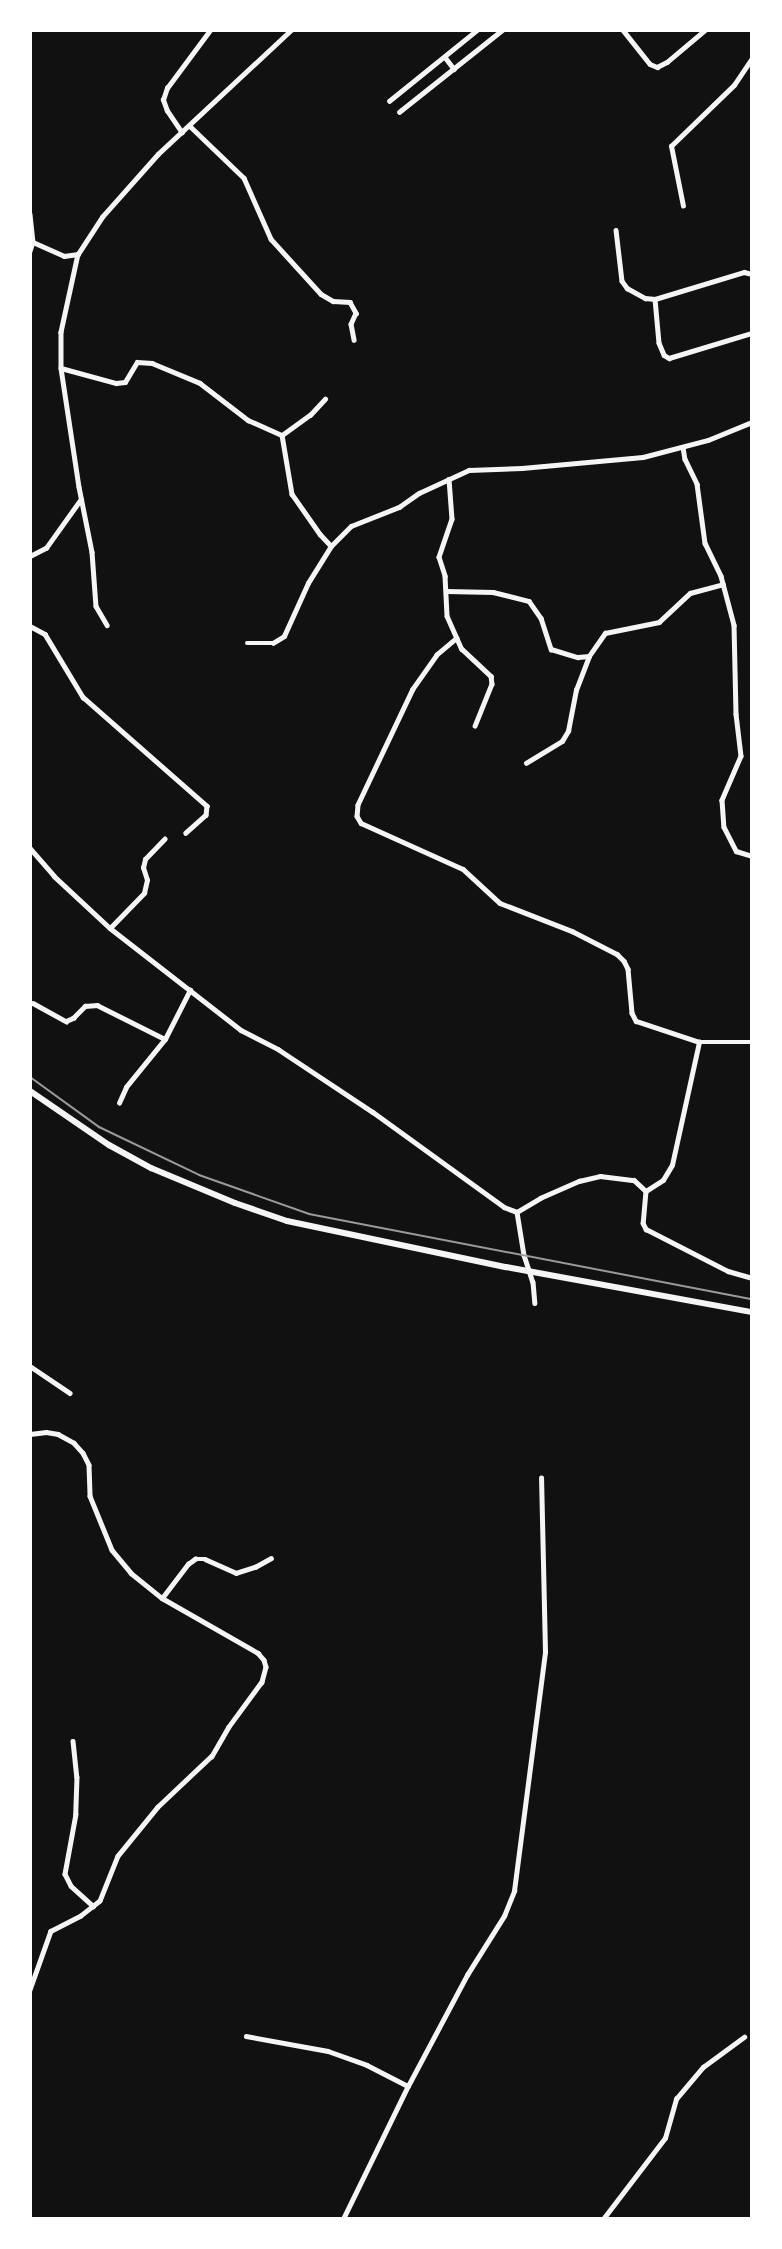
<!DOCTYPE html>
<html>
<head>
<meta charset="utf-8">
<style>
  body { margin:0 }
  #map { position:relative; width:782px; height:2249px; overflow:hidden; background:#111; font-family:"Open Sans",sans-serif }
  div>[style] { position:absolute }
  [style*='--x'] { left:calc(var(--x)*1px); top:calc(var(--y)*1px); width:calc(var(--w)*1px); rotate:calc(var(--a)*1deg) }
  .minor>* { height:4.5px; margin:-2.25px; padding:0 2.25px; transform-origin:2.25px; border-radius:2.25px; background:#f5f5f5 }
  .secondary>* { height:6px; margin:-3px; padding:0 3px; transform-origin:3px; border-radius:3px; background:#f5f5f5 }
  .rail>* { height:2px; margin:-1px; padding:0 1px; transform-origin:1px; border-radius:1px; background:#9a9a9a }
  span { translate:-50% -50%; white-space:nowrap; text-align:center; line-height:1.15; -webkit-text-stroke:4.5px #fff; paint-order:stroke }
  .frame { position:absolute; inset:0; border:32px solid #fff; pointer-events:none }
</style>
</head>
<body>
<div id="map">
  <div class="minor">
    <i style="--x:623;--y:30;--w:43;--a:51.5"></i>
    <i style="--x:650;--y:64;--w:8;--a:23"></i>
    <i style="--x:657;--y:67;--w:11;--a:-27"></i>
    <i style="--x:667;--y:62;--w:50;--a:-40.1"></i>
    <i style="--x:445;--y:57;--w:15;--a:53"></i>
    <i style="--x:389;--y:101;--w:113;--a:-38.9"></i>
    <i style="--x:399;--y:112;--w:132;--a:-38.5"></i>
    <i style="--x:190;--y:126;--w:75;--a:43.9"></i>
    <i style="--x:244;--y:178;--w:67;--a:66.1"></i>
    <i style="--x:271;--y:239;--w:74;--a:47.7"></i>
    <i style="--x:321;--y:294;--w:14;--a:30"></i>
    <i style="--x:333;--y:301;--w:17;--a:3"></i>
    <i style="--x:350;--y:302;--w:13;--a:61"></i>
    <i style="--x:356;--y:313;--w:12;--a:114"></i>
    <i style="--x:351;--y:324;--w:16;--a:79"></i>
    <i style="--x:182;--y:133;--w:27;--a:-124"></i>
    <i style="--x:167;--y:111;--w:12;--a:-110"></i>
    <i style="--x:163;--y:100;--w:13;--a:-72"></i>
    <i style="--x:167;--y:88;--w:72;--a:-53.4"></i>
    <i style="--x:683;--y:206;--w:61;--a:-101.3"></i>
    <i style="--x:671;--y:146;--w:88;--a:-44.1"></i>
    <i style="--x:734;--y:85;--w:32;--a:-56"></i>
    <i style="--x:30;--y:214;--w:28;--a:84"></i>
    <i style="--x:33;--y:242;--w:9;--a:108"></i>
    <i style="--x:616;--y:230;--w:51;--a:83.3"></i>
    <i style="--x:622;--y:281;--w:9;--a:54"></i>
    <i style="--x:627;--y:288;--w:21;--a:29"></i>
    <i style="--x:645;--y:298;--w:10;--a:6"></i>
    <i style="--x:655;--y:299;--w:93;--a:-16.9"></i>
    <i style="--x:744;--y:272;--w:8;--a:14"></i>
    <i style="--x:33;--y:242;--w:34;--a:24"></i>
    <i style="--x:64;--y:256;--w:14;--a:-8"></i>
    <i style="--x:78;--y:254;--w:44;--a:-57"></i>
    <i style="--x:102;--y:217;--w:84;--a:-48.4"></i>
    <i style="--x:158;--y:154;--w:182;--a:-43"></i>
    <i style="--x:78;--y:254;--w:80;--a:102.3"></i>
    <i style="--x:61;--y:332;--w:36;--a:90"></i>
    <i style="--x:61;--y:368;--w:120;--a:81.4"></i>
    <i style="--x:79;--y:487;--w:66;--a:78.7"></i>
    <i style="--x:92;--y:552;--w:54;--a:85.8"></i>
    <i style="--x:96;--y:606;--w:22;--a:60"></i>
    <i style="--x:655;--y:299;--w:44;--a:84.8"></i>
    <i style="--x:659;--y:343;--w:13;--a:67"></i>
    <i style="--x:664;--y:355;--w:6;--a:31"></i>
    <i style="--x:669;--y:358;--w:87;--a:-16.8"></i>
    <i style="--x:61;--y:368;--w:57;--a:15.3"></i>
    <i style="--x:116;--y:383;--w:9;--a:-6"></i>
    <i style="--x:125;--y:382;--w:23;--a:-59"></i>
    <i style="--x:137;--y:362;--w:15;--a:4"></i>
    <i style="--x:152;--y:363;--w:52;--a:22.6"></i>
    <i style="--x:200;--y:383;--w:61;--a:37.6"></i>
    <i style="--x:248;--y:420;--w:37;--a:24"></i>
    <i style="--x:282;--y:435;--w:34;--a:-36"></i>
    <i style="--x:310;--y:415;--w:22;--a:-47"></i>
    <i style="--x:282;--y:435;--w:60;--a:80.4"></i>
    <i style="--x:292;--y:494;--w:49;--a:55"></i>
    <i style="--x:320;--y:534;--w:16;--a:47"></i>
    <i style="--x:683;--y:447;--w:12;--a:81"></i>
    <i style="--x:685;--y:459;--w:28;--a:64"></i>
    <i style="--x:697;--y:484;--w:60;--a:82.3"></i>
    <i style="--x:705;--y:543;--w:37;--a:64"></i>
    <i style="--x:721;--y:576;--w:51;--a:75.1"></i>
    <i style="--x:734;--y:625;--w:89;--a:88.7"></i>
    <i style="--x:736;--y:714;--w:42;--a:83.2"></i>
    <i style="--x:741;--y:756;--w:48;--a:113.4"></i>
    <i style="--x:722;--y:800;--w:27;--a:86"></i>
    <i style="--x:724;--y:827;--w:27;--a:63"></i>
    <i style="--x:736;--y:851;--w:17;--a:17"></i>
    <i style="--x:449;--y:479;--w:40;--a:85.7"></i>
    <i style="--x:452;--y:519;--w:40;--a:108.9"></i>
    <i style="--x:439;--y:557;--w:20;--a:72"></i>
    <i style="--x:445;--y:576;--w:40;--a:87.1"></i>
    <i style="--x:447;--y:616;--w:36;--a:66"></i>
    <i style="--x:462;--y:649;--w:40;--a:43"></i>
    <i style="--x:491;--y:676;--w:8;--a:83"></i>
    <i style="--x:492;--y:684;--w:45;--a:112"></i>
    <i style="--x:30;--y:556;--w:18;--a:-27"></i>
    <i style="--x:46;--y:548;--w:60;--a:-54.5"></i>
    <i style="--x:446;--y:591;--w:47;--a:1.2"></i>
    <i style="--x:493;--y:592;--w:37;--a:14"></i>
    <i style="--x:529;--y:601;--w:21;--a:55"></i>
    <i style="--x:541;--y:618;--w:33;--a:72"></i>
    <i style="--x:551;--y:649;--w:28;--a:17"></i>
    <i style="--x:578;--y:657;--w:11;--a:-5"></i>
    <i style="--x:30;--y:626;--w:17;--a:28"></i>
    <i style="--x:45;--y:634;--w:74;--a:58.9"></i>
    <i style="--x:83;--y:697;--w:165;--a:41.3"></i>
    <i style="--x:207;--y:806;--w:9;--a:96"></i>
    <i style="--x:206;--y:815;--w:27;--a:138"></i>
    <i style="--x:457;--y:638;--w:26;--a:140"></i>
    <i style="--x:437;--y:655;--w:42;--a:125.2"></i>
    <i style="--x:413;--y:689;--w:128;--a:115.4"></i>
    <i style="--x:358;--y:805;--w:11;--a:95"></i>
    <i style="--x:357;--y:816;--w:8;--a:60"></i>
    <i style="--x:361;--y:823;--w:112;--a:24.3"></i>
    <i style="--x:463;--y:869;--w:50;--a:42.6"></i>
    <i style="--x:500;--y:903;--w:77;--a:21.3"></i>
    <i style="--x:572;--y:931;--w:51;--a:27.1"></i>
    <i style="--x:617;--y:954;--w:10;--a:45"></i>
    <i style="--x:624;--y:961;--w:9;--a:63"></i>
    <i style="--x:628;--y:969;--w:44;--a:84.8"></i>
    <i style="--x:632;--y:1013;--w:9;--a:63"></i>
    <i style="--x:636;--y:1021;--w:66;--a:18.4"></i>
    <i style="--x:247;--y:643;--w:26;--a:0"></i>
    <i style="--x:273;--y:643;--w:13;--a:-32"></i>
    <i style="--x:284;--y:636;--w:58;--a:-65.6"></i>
    <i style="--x:308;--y:583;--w:44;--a:-58.1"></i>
    <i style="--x:331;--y:546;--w:28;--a:-45"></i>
    <i style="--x:351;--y:526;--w:52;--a:-21.6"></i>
    <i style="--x:399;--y:507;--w:24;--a:-35"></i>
    <i style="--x:419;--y:493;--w:55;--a:-24.7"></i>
    <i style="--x:469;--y:470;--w:53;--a:-2.2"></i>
    <i style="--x:522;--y:468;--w:121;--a:-5.2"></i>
    <i style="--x:643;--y:457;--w:67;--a:-14.7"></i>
    <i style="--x:708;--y:440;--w:48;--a:-22.2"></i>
    <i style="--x:526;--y:763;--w:42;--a:-31.4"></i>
    <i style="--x:562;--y:741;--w:12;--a:-59"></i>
    <i style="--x:568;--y:731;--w:42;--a:-79"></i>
    <i style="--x:576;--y:690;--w:36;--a:-69"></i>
    <i style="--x:589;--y:656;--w:28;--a:-55"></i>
    <i style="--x:605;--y:633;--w:55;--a:-11.5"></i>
    <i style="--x:659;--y:622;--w:42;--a:-43.1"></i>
    <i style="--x:690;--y:593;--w:34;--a:-15"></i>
    <i style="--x:30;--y:848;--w:37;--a:49"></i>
    <i style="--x:54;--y:876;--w:76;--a:42.9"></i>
    <i style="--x:110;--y:928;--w:166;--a:37.9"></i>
    <i style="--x:241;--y:1030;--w:42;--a:27.2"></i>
    <i style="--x:278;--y:1049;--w:114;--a:33.6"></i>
    <i style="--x:373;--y:1112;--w:162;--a:35.9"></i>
    <i style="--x:504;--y:1207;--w:14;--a:21"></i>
    <i style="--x:110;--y:928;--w:49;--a:-45.8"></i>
    <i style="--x:144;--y:893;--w:13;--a:-77"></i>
    <i style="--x:147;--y:880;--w:13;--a:-108"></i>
    <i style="--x:143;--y:868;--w:9;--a:-77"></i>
    <i style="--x:145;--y:859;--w:28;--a:-46"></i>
    <i style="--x:33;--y:1003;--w:38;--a:29"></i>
    <i style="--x:66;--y:1021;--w:8;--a:-23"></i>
    <i style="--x:73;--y:1018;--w:17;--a:-45"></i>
    <i style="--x:85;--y:1006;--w:12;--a:-5"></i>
    <i style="--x:97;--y:1005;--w:76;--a:26.6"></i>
    <i style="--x:119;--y:1103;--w:17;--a:-66"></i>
    <i style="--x:126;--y:1087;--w:62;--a:-50.9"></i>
    <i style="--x:165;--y:1039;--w:55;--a:-63"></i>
    <i style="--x:646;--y:1191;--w:32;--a:95"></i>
    <i style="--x:643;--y:1223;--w:7;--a:63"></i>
    <i style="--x:646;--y:1229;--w:92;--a:27.1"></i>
    <i style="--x:728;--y:1271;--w:25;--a:16"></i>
    <i style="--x:517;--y:1212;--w:27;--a:-31"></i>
    <i style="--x:540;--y:1198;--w:43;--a:-23.6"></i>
    <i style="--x:579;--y:1181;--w:22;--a:-13"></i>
    <i style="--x:600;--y:1176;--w:34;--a:7"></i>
    <i style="--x:634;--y:1180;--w:16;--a:43"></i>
    <i style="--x:646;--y:1191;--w:20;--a:-33"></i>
    <i style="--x:663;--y:1180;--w:17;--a:-59"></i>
    <i style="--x:672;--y:1165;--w:126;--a:-77.6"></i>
    <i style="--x:699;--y:1042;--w:53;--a:0"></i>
    <i style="--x:517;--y:1212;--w:44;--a:80.8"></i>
    <i style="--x:524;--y:1255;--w:28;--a:72"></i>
    <i style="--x:533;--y:1282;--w:21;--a:85"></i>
    <i style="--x:30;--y:1366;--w:48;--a:34"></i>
    <i style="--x:30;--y:1434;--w:16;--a:-7"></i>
    <i style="--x:46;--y:1432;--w:12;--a:9"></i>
    <i style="--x:58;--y:1434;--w:18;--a:29"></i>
    <i style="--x:74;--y:1443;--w:13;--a:48"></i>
    <i style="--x:83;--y:1453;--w:13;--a:63"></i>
    <i style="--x:89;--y:1465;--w:31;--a:88"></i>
    <i style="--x:90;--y:1496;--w:58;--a:67.8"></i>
    <i style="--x:112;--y:1550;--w:30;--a:50"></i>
    <i style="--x:131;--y:1573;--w:40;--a:39"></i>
    <i style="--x:162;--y:1598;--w:111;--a:29.8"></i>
    <i style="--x:258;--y:1653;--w:9;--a:49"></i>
    <i style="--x:264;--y:1660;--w:7;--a:74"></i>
    <i style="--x:266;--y:1667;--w:16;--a:105"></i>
    <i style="--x:262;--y:1682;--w:56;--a:126.3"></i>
    <i style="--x:229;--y:1727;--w:34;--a:120"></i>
    <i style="--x:212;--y:1756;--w:74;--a:136.6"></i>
    <i style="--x:158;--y:1807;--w:63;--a:129.2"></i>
    <i style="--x:118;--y:1856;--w:48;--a:111.8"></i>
    <i style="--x:100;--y:1901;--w:24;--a:142"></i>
    <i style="--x:81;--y:1916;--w:34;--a:153"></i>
    <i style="--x:51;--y:1931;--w:63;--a:109.6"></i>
    <i style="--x:162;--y:1598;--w:43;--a:-52.6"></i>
    <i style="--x:188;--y:1564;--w:9;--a:-36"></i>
    <i style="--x:195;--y:1559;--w:10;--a:0"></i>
    <i style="--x:205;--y:1559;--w:34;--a:24"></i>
    <i style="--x:236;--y:1573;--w:20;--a:-18"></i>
    <i style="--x:255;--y:1567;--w:18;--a:-29"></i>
    <i style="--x:73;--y:1741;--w:36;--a:84"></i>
    <i style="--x:77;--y:1777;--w:37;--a:92"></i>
    <i style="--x:76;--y:1814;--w:61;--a:100.4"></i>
    <i style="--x:65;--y:1874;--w:13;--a:63"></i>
    <i style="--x:71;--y:1886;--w:30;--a:42"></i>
    <i style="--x:246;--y:2036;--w:83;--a:10.4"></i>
    <i style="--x:328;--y:2051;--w:41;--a:19.7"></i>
    <i style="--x:367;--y:2065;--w:46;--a:27.1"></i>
    <i style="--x:343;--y:2219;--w:148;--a:-64"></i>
    <i style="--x:408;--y:2086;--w:126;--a:-62"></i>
    <i style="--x:467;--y:1975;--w:70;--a:-57.9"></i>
    <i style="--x:504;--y:1916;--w:27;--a:-68"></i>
    <i style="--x:514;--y:1891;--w:241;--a:-82.6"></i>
    <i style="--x:545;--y:1652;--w:174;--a:-91.3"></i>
    <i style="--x:603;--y:2219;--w:102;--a:-52.6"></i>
    <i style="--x:665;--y:2138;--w:41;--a:-74.2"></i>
    <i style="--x:676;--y:2099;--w:42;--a:-49.8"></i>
    <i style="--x:703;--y:2067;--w:51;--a:-36.2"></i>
  </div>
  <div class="secondary">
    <i style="--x:30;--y:1091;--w:96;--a:34.4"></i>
    <i style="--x:109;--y:1145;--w:48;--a:28.7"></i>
    <i style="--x:151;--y:1168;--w:91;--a:22.6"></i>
    <i style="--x:235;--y:1203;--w:55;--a:19.1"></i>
    <i style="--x:287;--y:1221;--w:224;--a:11.9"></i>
    <i style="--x:506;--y:1267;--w:250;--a:10.4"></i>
  </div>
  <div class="rail">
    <i style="--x:30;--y:1077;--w:85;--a:35.9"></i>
    <i style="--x:99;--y:1127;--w:111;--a:25.6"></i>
    <i style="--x:199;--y:1175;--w:117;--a:19.5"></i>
    <i style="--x:309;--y:1214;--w:451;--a:10.9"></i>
  </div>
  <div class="frame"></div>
</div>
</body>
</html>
